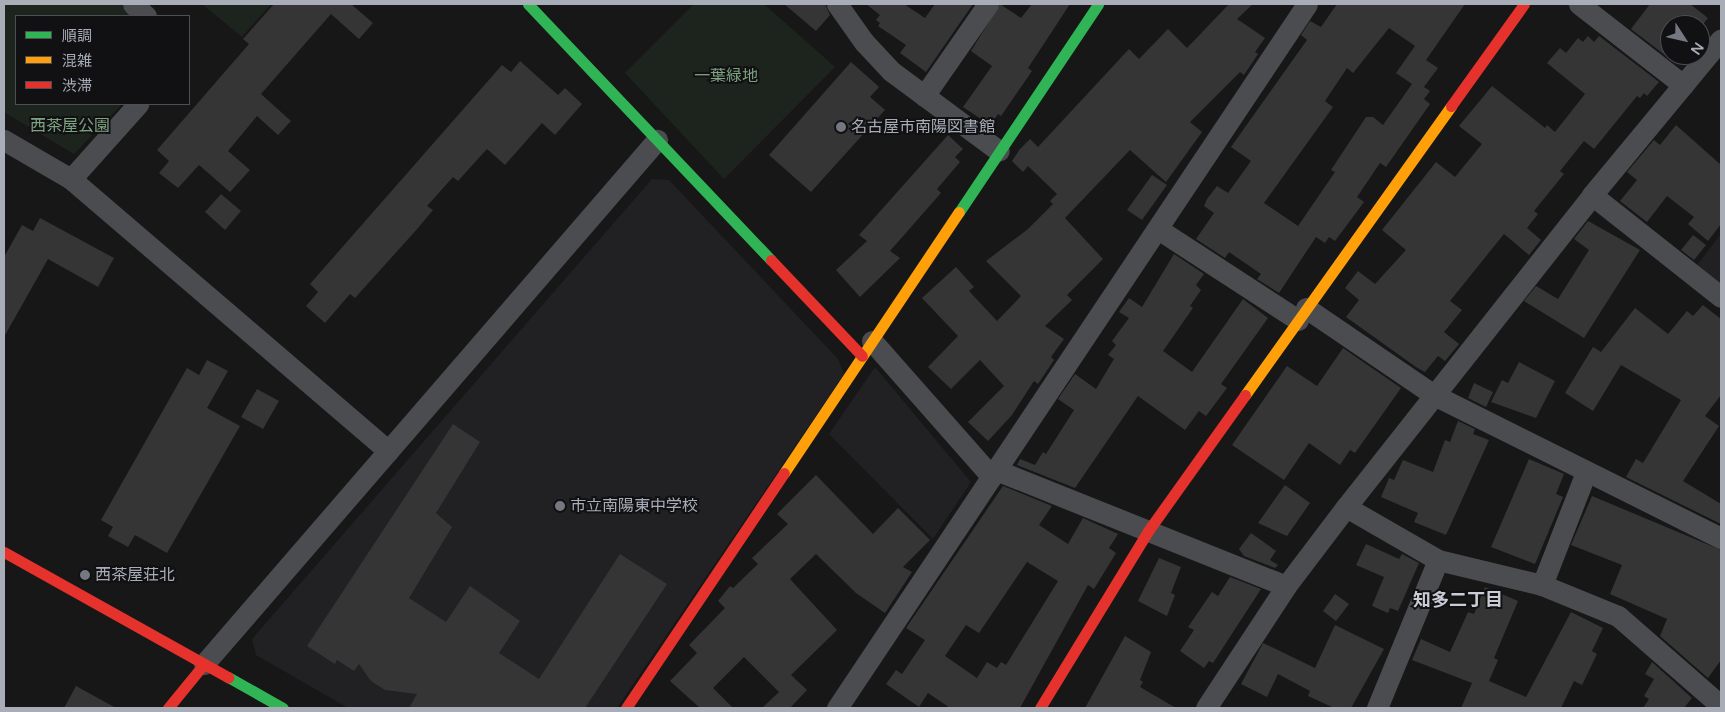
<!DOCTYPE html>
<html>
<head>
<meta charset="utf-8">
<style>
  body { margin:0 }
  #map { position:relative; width:1725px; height:712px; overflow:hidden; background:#171717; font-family:"Varela Round","Noto Sans JP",sans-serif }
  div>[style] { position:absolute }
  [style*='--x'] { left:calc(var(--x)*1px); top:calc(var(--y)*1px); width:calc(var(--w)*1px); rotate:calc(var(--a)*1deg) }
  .built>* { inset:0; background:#212123 }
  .green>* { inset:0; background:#1d241e }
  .building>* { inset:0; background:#353536 }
  .street>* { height:21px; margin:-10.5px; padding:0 10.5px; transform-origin:10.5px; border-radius:10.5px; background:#4b4c50 }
  .fast>* { height:11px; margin:-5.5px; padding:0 5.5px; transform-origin:5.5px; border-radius:5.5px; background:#30b455 }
  .slow>* { height:11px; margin:-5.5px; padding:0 5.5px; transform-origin:5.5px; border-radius:5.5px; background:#ff9f0a }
  .jam>* { height:11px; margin:-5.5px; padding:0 5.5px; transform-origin:5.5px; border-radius:5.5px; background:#e5322d }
  .dots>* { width:14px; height:14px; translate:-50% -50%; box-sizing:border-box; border:2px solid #111113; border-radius:50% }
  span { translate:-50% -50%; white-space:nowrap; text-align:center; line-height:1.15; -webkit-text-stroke:4px #111113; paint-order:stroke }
  .park-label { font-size:16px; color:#7fa381 }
  .poi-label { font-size:16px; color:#a8adb8 }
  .left { translate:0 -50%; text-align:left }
  .neighbourhood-label { font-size:18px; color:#c9ccd4; font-weight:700 }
  .frame { position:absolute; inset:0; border:5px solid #a8adb8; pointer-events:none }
  .legend { position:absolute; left:15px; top:15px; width:175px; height:90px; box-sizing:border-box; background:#111113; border:1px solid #4d4f55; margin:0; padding:6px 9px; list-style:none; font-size:15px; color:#a8adb8 }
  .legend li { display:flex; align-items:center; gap:10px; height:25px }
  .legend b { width:25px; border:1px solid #4d4f55 }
  .north { position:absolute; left:1660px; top:15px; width:50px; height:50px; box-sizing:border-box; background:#111113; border:1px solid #4d4f55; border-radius:50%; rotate:125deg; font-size:14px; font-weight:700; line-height:20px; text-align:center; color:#a8adb8 }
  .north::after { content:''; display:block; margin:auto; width:18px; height:22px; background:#757880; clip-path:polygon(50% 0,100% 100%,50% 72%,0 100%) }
</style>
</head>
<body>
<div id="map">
  <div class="built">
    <i style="clip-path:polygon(652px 179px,669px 180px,838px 359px,844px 374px,617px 708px,348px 708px,256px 655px,252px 639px)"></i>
    <i style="clip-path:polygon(1721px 234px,1721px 284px,1697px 265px)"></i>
    <i style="clip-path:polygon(875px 367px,971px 482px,933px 539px,829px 434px)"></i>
  </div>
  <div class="green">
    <i style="clip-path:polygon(4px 4px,121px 4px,133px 16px,16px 16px,16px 104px,122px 104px,74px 154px,4px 112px)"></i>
    <i style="clip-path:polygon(202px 4px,271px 4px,242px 37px)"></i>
    <i style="clip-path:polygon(694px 4px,764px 4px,835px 67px,724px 179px,625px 73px)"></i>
  </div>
  <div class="building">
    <i style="clip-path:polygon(274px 4px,351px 4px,373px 23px,359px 39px,331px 14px,261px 94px,291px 121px,278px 135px,257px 116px,228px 151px,250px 170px,230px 192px,199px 165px,178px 188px,159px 173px,169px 161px,157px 150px,249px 44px,243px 39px)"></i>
    <i style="clip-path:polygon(784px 4px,825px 4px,830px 15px,816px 31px)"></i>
    <i style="clip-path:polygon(866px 4px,904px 4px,925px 18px,935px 4px,973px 4px,926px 72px,900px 53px,906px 45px,878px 26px,880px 23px,876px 20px,880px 15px)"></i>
    <i style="clip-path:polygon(1000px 4px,1021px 18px,1032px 4px,1070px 4px,1028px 68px,1032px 71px,1001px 116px,998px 114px,990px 125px,963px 107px,992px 66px,971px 51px)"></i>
    <i style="clip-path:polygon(1229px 4px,1253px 4px,1237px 19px,1265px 38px,1255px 52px,1258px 54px,1244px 75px,1240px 72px,1190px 122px,1202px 132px,1166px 182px,1130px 150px,1065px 218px,1103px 259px,1067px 295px,1072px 300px,1045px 326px,1064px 339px,1051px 357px,1054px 360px,1038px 384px,1034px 381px,1012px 415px,988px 441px,968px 422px,1004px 386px,980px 360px,951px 389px,928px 367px,958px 336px,922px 298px,956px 267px,974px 287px,969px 291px,997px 321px,1021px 296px,986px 261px,1028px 229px,1053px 204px,1050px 201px,1057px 194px,1028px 166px,1023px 172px,1012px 161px,1020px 149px,1030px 139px,1038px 147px,1129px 49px,1139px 59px,1168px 29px,1187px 48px)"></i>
    <i style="clip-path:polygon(evenodd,1337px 4px,1465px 4px,1426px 60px,1438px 68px,1424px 87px,1430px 91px,1424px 99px,1430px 104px,1386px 167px,1380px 163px,1357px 197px,1364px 202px,1335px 241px,1329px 237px,1325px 243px,1316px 237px,1279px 293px,1257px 279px,1261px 274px,1229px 252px,1225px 258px,1196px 239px,1214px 213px,1204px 206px,1207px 199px,1217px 186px,1228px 193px,1251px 161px,1231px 147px,1307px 40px,1301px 35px,1310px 21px,1321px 27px,1337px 4px,1389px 28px,1415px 46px,1396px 73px,1412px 84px,1383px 125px,1373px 117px,1366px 117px,1331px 170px,1335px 172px,1298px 226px,1264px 203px,1333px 107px,1325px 101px,1347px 68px,1353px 73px,1389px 28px)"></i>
    <i style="clip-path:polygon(1650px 4px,1690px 4px,1708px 18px,1700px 28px,1700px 25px,1670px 25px,1670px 55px,1680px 55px,1674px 62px,1631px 29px)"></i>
    <i style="clip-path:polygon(1588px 36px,1594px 42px,1599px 36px,1659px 82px,1647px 96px,1644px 93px,1640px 98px,1637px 96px,1594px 149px,1584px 141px,1560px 171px,1564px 174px,1534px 211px,1538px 214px,1527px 228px,1541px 240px,1529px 255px,1504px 234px,1450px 301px,1462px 310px,1444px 332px,1459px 344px,1445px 361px,1438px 356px,1425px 372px,1416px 367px,1346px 317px,1359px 300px,1345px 288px,1358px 271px,1375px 284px,1406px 250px,1382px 230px,1436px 162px,1455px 177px,1482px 144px,1459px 126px,1492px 86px,1545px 128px,1547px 125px,1555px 132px,1585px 94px,1547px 63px,1560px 48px,1566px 53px,1578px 38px,1583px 42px)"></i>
    <i style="clip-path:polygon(520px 61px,558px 95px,565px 88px,582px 104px,555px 135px,542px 123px,505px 165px,487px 149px,458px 181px,453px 177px,427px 206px,433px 210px,418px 228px,355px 298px,350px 294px,325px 323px,306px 306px,318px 292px,310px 284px,502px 65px,511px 72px)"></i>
    <i style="clip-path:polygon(851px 62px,879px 87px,870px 97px,885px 110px,811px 192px,769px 155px)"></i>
    <i style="clip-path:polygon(1676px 125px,1721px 165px,1721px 224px,1708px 241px,1688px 224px,1694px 217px,1667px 196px,1647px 222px,1620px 201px,1637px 180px,1627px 172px,1654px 140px,1660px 145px)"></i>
    <i style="clip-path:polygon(948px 135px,963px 149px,955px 157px,960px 162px,937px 189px,941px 193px,890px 251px,900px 258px,860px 297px,836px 270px,867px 241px,859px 235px)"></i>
    <i style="clip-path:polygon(1152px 175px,1167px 185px,1142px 220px,1127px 210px)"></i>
    <i style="clip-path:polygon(221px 194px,241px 211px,225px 230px,205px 212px)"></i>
    <i style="clip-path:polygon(40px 218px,114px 258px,98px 287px,48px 259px,4px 337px,4px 257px,22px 225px,33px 231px)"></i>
    <i style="clip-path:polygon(1588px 221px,1640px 250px,1584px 338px,1524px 301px,1536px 286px,1558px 299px,1589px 250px,1574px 239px)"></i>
    <i style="clip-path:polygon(1693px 235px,1706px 245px,1694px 260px,1681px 250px)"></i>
    <i style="clip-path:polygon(1174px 254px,1204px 274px,1196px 285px,1201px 290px,1190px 306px,1193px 308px,1163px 351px,1192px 372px,1243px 299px,1268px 318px,1221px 384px,1227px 388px,1206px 416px,1199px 411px,1185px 430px,1138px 396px,1075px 488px,1017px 465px,1020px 459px,1035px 465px,1043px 452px,1046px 454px,1074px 410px,1058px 399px,1075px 374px,1096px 389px,1114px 359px,1108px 355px,1116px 345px,1112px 341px,1129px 318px,1119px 312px,1129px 298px,1142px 307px)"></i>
    <i style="clip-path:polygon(1703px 305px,1721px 319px,1721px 395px,1705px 416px,1719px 426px,1683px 481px,1721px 504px,1721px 524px,1626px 477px,1636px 459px,1643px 463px,1681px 400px,1621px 365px,1593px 411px,1565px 393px,1593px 347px,1601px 352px,1635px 308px,1668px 334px,1687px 311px,1693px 316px)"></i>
    <i style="clip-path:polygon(1343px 348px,1401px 388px,1355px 453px,1350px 450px,1340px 465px,1309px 443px,1284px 480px,1232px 445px,1287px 366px,1317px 386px)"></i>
    <i style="clip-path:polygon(207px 360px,228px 371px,207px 408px,240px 426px,167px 553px,135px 535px,128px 547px,108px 536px,113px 527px,101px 520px,187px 368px,199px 375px)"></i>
    <i style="clip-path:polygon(1519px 362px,1555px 381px,1536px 418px,1491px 402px,1502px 380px,1508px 383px)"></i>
    <i style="clip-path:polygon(1474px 383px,1493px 392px,1486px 407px,1468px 398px)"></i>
    <i style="clip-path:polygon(257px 389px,279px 401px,263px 429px,241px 417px)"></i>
    <i style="clip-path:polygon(1458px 421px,1475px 429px,1473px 434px,1489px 440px,1446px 535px,1414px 522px,1418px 513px,1381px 497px,1389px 478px,1394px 480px,1403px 460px,1433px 472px,1445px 440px,1450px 442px)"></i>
    <i style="clip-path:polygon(453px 424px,480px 442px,436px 513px,452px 527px,409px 598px,446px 622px,470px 586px,520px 621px,499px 653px,539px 679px,620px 554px,667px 584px,585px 708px,409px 708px,417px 694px,385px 690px,371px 681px,359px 664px,354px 671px,337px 660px,335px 664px,307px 646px)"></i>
    <i style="clip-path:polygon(1529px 459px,1564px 474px,1556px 494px,1563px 497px,1535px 564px,1491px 547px)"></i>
    <i style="clip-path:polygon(816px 475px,873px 534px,898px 508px,930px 540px,903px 567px,912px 572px,885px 613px,856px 593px,816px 554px,790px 579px,837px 630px,791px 675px,807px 690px,790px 708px,762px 708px,779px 692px,744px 657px,713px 688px,733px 708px,700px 708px,670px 681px,697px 653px,689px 645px,725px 608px,718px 601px,730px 586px,733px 588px,758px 564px,752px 558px,788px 524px,777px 514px)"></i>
    <i style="clip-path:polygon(1285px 485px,1310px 503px,1287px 536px,1258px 523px)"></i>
    <i style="clip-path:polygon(evenodd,1003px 486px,1052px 506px,1039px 525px,1068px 544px,1083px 518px,1118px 534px,1109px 548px,1116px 553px,1094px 589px,1088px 585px,1020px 708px,950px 708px,928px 693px,919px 707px,886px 684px,896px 670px,902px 674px,925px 640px,906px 628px,1003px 486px,1027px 562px,1058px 581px,1006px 665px,1001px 662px,997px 668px,987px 662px,977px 678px,945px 656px,966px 625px,979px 633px,1027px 562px)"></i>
    <i style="clip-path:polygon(1592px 496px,1721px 550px,1721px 660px,1708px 678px,1660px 636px,1667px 619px,1610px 594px,1622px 565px,1571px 545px)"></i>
    <i style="clip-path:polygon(1251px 533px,1276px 551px,1270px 560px,1278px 565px,1275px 568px,1244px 556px,1239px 549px)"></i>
    <i style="clip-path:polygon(1366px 544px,1399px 559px,1402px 554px,1419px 563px,1398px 611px,1390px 608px,1388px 613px,1372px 606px,1384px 577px,1356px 565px)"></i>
    <i style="clip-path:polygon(1159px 558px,1181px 567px,1171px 593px,1175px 595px,1167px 616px,1138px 601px)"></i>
    <i style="clip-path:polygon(1230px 577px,1261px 589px,1213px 663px,1209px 661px,1204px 668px,1180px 651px,1194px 630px,1188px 627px,1212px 592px,1218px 596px)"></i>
    <i style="clip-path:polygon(1485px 587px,1518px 601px,1494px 658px,1498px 660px,1489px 681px,1526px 697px,1571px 612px,1603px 628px,1592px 651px,1597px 654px,1582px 685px,1574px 681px,1561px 708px,1461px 708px,1472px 683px,1412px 660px,1421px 639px,1450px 652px,1468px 612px,1474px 614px)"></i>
    <i style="clip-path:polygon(1335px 594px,1349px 604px,1336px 621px,1323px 611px)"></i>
    <i style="clip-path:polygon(1335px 625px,1384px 649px,1351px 708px,1334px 708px,1308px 696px,1310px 691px,1278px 674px,1267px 697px,1241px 684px,1263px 643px,1315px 668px)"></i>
    <i style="clip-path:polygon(1125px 636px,1151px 652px,1140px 680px,1143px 682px,1140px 687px,1176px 708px,1085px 708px)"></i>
    <i style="clip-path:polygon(1652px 662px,1692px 698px,1684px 708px,1643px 708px,1649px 699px,1644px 696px,1654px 679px,1645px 674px)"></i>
    <i style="clip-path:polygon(76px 686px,116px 708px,64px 708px)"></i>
  </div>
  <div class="street">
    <i style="--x:133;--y:4;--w:18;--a:43"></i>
    <i style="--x:837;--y:4;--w:47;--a:54.6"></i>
    <i style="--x:864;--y:42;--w:40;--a:47"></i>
    <i style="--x:891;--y:71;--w:134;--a:36.5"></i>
    <i style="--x:1579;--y:4;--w:132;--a:37.9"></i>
    <i style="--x:924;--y:96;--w:112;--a:-55.2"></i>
    <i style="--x:4;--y:140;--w:78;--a:30.2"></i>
    <i style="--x:71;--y:179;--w:418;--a:40.6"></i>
    <i style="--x:71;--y:179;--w:101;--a:-48.2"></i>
    <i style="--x:1592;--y:195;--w:164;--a:38.3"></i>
    <i style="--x:1158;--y:229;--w:167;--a:33"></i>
    <i style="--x:1306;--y:308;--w:155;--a:34.2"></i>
    <i style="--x:1434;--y:395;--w:321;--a:26.5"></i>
    <i style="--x:872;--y:341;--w:181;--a:48.6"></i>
    <i style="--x:996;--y:470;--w:312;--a:21.8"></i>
    <i style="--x:1346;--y:507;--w:106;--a:29.9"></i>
    <i style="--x:1542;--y:585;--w:121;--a:-68.7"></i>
    <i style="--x:204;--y:664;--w:693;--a:-49.16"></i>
    <i style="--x:837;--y:708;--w:846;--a:-56.27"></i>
    <i style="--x:1206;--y:708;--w:146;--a:-56.7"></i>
    <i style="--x:1286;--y:586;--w:99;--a:-52.8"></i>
    <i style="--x:1346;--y:507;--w:397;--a:-51.7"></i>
    <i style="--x:1592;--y:195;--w:202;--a:-50.4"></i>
    <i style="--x:1377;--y:708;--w:160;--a:-67.6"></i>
    <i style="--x:1438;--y:560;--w:107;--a:13.5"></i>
    <i style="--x:1542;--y:585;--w:82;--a:22.2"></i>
    <i style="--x:1618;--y:616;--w:137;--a:41.1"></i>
    <i style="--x:1721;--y:706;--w:2;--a:117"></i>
  </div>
  <div class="fast">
    <i style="--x:528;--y:4;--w:353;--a:46.5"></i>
    <i style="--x:959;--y:212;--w:250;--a:-56.2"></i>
    <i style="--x:228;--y:677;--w:63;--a:29.4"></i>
  </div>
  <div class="slow">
    <i style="--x:1245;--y:395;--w:355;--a:-54.5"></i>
    <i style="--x:784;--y:473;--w:314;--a:-56.2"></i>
  </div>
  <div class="jam">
    <i style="--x:1451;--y:106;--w:125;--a:-54.4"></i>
    <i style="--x:771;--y:260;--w:132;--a:46.5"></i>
    <i style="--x:4;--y:552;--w:257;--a:29.2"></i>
    <i style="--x:168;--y:708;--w:57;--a:-50.7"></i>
    <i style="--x:626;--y:708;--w:283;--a:-56.1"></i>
    <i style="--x:1040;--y:708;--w:207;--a:-58.6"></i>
    <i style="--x:1148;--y:531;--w:167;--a:-54.5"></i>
  </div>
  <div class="dots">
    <i style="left:841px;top:127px;background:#757880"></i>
    <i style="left:560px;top:506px;background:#757880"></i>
    <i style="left:85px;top:575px;background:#757880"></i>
  </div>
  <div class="park-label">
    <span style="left:726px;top:76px">一葉緑地</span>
    <span style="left:70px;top:126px">西茶屋公園</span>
  </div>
  <div class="poi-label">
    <span class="left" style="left:851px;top:127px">名古屋市南陽図書館</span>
    <span class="left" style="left:570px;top:506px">市立南陽東中学校</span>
    <span class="left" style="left:95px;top:575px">西茶屋荘北</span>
  </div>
  <div class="neighbourhood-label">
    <span style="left:1458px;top:600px">知多二丁目</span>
  </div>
  <div class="frame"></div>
  <ul class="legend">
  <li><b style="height:6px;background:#30b455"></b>順調</li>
  <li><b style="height:6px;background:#ff9f0a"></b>混雑</li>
  <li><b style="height:6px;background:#e5322d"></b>渋滞</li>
  </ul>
  <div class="north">N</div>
</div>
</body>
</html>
